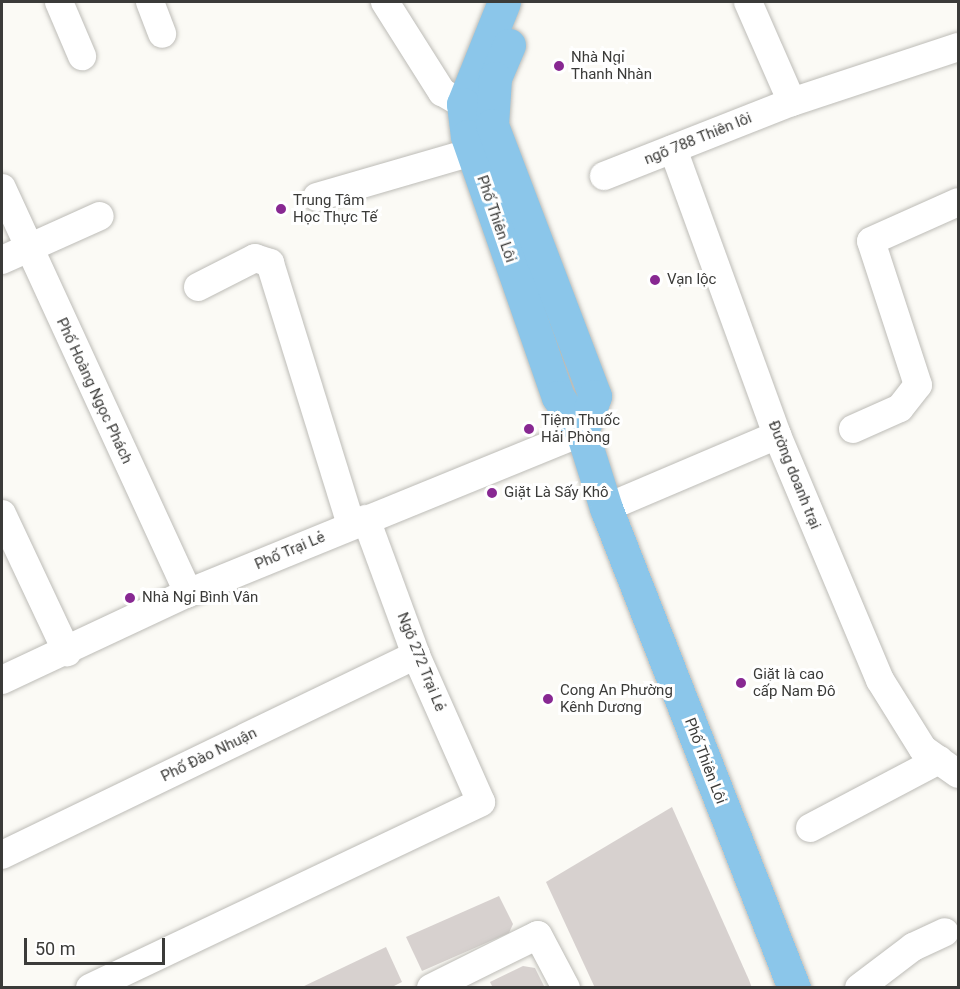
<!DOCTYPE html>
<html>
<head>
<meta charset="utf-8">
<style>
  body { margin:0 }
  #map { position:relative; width:960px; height:989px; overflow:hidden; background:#fbfaf5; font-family:Roboto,sans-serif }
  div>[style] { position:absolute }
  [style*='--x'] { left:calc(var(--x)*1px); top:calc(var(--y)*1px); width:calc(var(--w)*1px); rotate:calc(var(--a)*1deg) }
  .building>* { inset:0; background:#d7d1cf }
  .roads { filter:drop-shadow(0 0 2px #bdbcb7) drop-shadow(0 0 2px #bdbcb7) }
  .minor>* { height:28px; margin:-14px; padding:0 14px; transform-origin:14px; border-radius:14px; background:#fff }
  .major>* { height:33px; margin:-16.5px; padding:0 16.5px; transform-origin:16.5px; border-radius:16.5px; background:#8bc6ea }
  .dots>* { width:16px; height:16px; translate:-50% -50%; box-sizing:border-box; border:3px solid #fff; border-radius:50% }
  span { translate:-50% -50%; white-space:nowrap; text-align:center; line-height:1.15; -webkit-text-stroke:6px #fff; paint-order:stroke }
  .poi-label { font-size:15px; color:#3b3b39 }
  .left { translate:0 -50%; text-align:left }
  .street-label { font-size:15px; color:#3b3b39 }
  .frame { position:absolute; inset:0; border:3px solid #3b3b39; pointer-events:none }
  .scale { position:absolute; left:24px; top:938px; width:141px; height:27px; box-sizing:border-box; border:3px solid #3b3b39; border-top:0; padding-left:8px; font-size:18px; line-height:21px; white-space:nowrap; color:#3b3b39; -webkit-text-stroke:4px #fff; paint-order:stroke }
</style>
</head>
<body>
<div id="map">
  <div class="building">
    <i style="clip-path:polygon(672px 807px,749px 980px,752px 988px,595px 988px,546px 882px)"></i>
    <i style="clip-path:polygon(499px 896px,513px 924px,509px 933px,422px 971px,406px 937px)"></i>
    <i style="clip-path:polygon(386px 947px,402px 982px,390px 988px,300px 988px)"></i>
    <i style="clip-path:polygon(523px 966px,535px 968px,545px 988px,493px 988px,490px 982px)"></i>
  </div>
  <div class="roads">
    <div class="minor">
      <i style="--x:59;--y:2;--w:59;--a:66.9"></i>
      <i style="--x:150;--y:2;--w:34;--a:69"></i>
      <i style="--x:385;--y:2;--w:107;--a:57.7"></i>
      <i style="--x:442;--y:92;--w:24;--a:30"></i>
      <i style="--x:748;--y:2;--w:109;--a:66.3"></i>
      <i style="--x:673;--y:149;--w:304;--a:70"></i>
      <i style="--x:777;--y:435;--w:266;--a:67.2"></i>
      <i style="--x:880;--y:680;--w:81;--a:58.1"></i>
      <i style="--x:923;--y:749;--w:43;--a:35.5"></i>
      <i style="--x:604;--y:176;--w:202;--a:-21.5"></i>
      <i style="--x:792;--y:102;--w:175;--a:-18.3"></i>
      <i style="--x:2;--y:188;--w:446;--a:65.3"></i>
      <i style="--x:317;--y:197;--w:161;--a:-16.2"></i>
      <i style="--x:2;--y:260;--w:107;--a:-24.2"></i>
      <i style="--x:198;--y:287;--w:64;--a:-27"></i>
      <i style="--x:255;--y:258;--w:16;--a:18"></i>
      <i style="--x:270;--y:263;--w:274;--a:72.8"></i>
      <i style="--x:853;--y:429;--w:51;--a:-24.1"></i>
      <i style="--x:900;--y:408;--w:29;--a:-52"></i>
      <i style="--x:918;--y:385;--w:151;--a:-108.1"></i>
      <i style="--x:871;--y:241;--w:95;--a:-24.1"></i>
      <i style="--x:606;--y:508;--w:186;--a:-23.1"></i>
      <i style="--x:2;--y:514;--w:153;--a:64.8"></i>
      <i style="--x:2;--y:680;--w:205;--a:-25.1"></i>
      <i style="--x:188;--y:593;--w:426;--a:-22.2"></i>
      <i style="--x:810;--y:828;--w:146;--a:-27.8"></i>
      <i style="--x:2;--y:855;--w:460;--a:-25.8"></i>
      <i style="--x:90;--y:988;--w:433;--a:-25.4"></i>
      <i style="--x:481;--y:802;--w:161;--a:-113.9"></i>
      <i style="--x:416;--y:655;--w:145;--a:-110.2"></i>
      <i style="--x:431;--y:988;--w:119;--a:-26.4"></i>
      <i style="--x:538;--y:935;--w:60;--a:62.2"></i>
      <i style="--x:859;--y:988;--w:68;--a:-37.2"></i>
      <i style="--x:913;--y:947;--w:35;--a:-25"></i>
    </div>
    <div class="major">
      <i style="--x:504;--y:2;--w:110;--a:111.9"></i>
      <i style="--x:463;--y:104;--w:32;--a:83"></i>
      <i style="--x:467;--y:136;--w:276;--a:70.8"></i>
      <i style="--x:558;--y:397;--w:42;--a:55.6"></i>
      <i style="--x:582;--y:432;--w:80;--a:72.5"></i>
      <i style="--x:606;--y:508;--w:516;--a:68.61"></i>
      <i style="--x:509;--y:45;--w:36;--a:113"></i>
      <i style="--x:495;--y:78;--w:47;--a:93.7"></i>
      <i style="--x:492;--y:125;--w:290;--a:69.2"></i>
      <i style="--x:595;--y:396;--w:38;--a:110"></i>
    </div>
  </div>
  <div class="dots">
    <i style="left:559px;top:66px;background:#882892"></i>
    <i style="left:281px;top:209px;background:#882892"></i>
    <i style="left:655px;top:280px;background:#882892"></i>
    <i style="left:529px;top:429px;background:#882892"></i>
    <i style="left:492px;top:493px;background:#882892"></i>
    <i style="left:130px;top:598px;background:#882892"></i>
    <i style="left:741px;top:683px;background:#882892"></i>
    <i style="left:548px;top:699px;background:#882892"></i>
  </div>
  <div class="poi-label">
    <span class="left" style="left:571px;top:66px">Nhà Ngỉ<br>Thanh Nhàn</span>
    <span class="left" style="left:293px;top:209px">Trung Tâm<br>Học Thực Tế</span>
    <span class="left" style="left:667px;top:280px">Vạn lộc</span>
    <span class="left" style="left:541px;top:429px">Tiệm Thuốc<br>Hải Phòng</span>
    <span class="left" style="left:504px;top:493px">Giặt Là Sấy Khô</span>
    <span class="left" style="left:142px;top:598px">Nhà Ngỉ Bình Vân</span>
    <span class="left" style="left:753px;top:683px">Giặt là cao<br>cấp Nam Đô</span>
    <span class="left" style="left:560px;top:699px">Cong An Phường<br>Kênh Dương</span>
  </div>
  <div class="street-label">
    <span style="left:698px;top:139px;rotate:-22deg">ngõ 788 Thiên lôi</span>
    <span style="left:496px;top:219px;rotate:71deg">Phố Thiên Lôi</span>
    <span style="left:94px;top:391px;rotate:65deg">Phố Hoàng Ngọc Phách</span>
    <span style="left:794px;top:475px;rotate:68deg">Đường doanh trại</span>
    <span style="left:290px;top:551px;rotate:-23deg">Phố Trại Lẻ</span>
    <span style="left:421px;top:662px;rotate:68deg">Ngõ 272 Trại Lẻ</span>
    <span style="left:209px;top:755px;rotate:-26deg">Phố Đào Nhuận</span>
    <span style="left:705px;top:761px;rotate:69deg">Phố Thiên Lôi</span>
  </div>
  <div class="frame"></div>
  <div class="scale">50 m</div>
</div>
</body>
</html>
